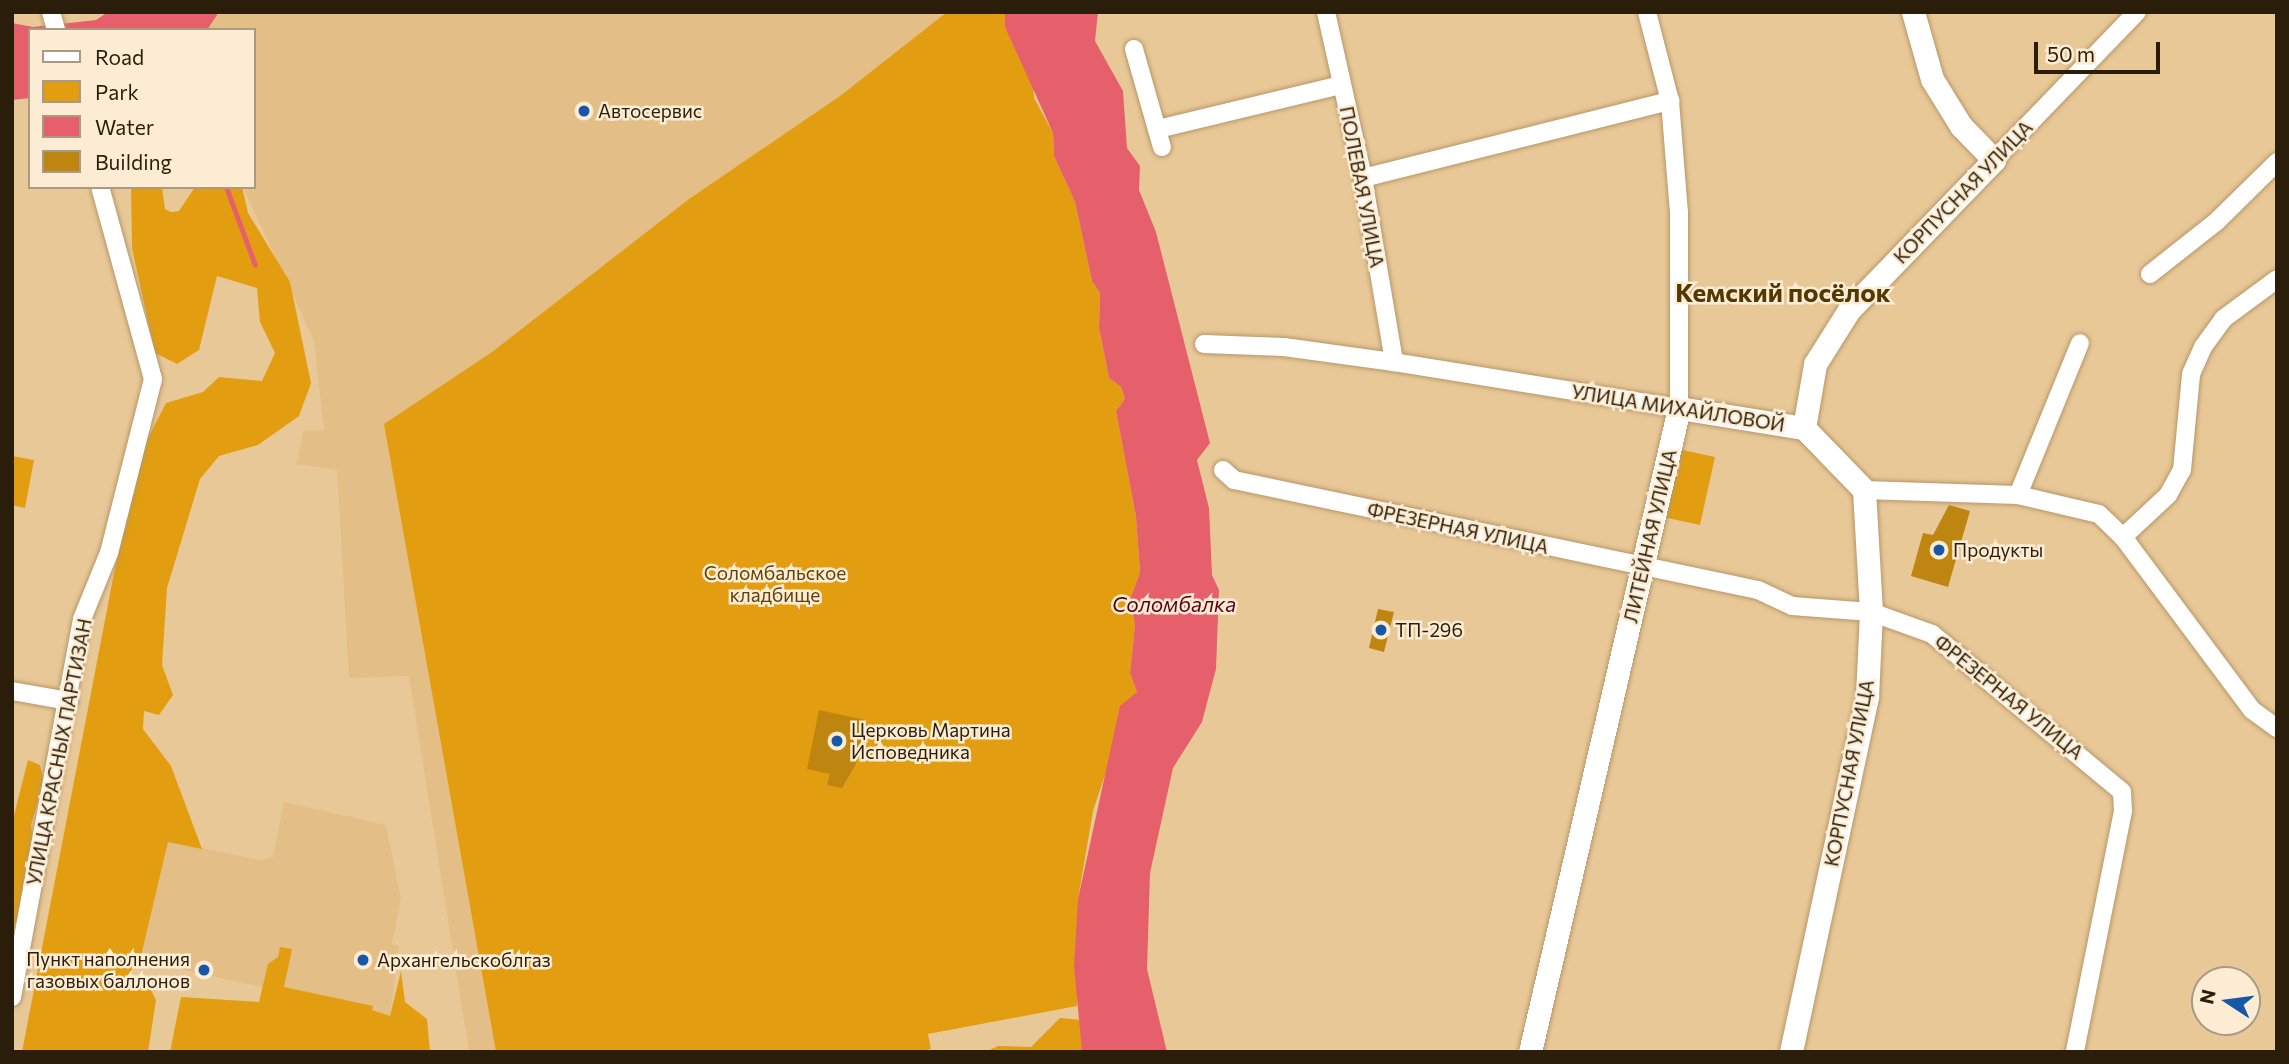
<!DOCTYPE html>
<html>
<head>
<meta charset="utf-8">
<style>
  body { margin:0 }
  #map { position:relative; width:2289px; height:1064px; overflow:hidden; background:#e9c898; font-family:Commissioner,sans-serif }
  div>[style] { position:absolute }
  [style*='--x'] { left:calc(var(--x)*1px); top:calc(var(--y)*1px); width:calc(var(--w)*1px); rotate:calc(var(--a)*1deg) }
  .built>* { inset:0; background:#e3be86 }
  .green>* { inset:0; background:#e29e10 }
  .water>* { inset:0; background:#e6606c }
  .stream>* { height:5px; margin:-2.5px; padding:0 2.5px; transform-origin:2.5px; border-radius:2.5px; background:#e6606c }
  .building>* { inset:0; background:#be8511 }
  .roads { filter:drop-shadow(0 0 2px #b79768) drop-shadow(0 0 2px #b79768) }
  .street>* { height:18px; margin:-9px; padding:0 9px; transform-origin:9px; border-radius:9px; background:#fff }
  .secondary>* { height:23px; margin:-11.5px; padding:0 11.5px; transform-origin:11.5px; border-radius:11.5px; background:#fff }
  .dots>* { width:19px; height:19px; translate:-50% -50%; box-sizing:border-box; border:4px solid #fdecd4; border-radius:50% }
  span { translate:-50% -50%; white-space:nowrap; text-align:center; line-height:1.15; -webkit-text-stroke:5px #fdecd4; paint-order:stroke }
  .poi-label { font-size:19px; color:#2a1e0a }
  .left { translate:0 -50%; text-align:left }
  .right { translate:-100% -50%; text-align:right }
  .street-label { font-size:19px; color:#2a1e0a }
  .park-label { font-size:19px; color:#5e4008 }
  .water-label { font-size:21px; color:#5b0217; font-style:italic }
  .district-label { font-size:26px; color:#533803; font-weight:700 }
  .frame { position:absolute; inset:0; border:14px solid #2a1e0a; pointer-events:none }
  .legend { position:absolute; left:28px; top:28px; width:228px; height:161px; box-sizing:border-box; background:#fdecd4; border:2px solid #a99a83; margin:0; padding:9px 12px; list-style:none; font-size:21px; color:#2a1e0a }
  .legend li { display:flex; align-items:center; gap:14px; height:35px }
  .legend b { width:35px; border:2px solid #a99a83 }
  .north { position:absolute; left:2191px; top:966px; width:70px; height:70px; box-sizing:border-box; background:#fdecd4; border:2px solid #a99a83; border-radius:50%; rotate:283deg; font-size:19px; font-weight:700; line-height:28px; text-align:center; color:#2a1e0a }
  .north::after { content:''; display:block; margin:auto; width:24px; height:32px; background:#1856a7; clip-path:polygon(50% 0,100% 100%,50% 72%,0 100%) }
  .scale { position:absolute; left:2034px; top:42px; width:126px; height:32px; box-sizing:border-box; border:4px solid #2a1e0a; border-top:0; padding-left:9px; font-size:21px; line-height:24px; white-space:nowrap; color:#2a1e0a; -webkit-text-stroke:5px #fdecd4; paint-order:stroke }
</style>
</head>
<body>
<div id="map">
  <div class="built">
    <i style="clip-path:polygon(219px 12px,947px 12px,840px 96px,689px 199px,492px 352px,384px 424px,496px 1052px,469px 1052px,409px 676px,349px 678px,337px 470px,296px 464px,304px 430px,324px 431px,314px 341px,243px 187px,254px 187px,254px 30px,207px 30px)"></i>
    <i style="clip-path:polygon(284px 802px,386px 825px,401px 899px,392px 944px,399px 946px,390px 1016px,140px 960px,168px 841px,260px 860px,273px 857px)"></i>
  </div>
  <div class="green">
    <i style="clip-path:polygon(947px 12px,1005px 12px,1005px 27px,1033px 78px,1034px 98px,1053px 133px,1054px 156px,1075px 202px,1092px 281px,1100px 293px,1099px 328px,1109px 378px,1121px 387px,1125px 399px,1116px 411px,1136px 517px,1140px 572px,1130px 600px,1135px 625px,1130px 673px,1137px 692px,1130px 700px,1093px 811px,1078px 899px,1077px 1006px,928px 1034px,931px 1049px,918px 1052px,496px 1052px,384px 424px,492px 352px,689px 199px,840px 96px)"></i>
    <i style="clip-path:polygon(131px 187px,162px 187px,165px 209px,171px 212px,179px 211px,195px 187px,242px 187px,248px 213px,290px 282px,311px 383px,299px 416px,258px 445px,219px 456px,200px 479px,167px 588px,162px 665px,173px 695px,159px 715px,144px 711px,143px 729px,171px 766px,202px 849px,168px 842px,140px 960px,132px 968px,132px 981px,150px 988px,156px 1000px,148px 1052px,22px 1052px,115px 568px,146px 442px,166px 403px,203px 392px,219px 377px,262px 381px,275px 353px,260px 322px,257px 288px,217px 276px,199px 350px,177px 364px,155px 353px,132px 248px)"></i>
    <i style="clip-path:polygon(1678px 449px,1715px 457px,1700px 525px,1663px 517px)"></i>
    <i style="clip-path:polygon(12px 456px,34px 460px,25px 508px,12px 505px)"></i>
    <i style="clip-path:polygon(28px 760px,40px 765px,44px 781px,31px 825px,34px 847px,22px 909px,12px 930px,12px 823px)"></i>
    <i style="clip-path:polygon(280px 947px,292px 949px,284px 987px,373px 1006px,372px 1010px,390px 1016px,401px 971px,405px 1002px,427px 1019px,430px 1052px,170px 1052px,181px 997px,259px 1002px,268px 964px,278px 957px)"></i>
    <i style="clip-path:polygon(1060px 1018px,1082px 1020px,1082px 1052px,985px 1052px,998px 1046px,1031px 1047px)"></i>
  </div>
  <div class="water">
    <i style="clip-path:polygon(108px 12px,219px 12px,207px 30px,30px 30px,30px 98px,12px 100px,12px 23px,33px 27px,96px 20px)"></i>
    <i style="clip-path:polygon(1005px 12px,1098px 12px,1095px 41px,1123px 91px,1127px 148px,1140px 166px,1139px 190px,1156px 232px,1210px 443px,1197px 460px,1209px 508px,1212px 575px,1219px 590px,1216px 669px,1202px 722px,1173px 768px,1150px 873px,1147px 969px,1167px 1052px,1082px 1052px,1074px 966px,1078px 899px,1120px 706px,1137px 692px,1130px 673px,1135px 625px,1130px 600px,1140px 572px,1136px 517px,1116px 411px,1125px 399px,1121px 387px,1109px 378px,1099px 328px,1100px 293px,1092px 281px,1075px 202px,1054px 156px,1053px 133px,1005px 27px)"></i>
  </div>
  <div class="stream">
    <i style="--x:226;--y:187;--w:83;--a:69.6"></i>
  </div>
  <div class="building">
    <i style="clip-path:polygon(1949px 505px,1970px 511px,1948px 587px,1911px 576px,1923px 533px,1933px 535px)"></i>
    <i style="clip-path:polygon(1378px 609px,1394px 612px,1384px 652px,1369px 648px)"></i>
    <i style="clip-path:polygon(819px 710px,865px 720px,856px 764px,842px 788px,827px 785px,830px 774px,807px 769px)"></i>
  </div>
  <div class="roads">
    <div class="street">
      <i style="--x:51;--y:12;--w:19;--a:74"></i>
      <i style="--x:1326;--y:12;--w:170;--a:77.4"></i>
      <i style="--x:1363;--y:178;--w:187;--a:80.4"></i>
      <i style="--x:1134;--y:49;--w:102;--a:74.1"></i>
      <i style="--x:1158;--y:129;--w:188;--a:-13.5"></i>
      <i style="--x:1994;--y:160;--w:206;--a:-46"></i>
      <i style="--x:1363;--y:178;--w:317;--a:-14.1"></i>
      <i style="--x:2150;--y:274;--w:85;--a:-38.3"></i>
      <i style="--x:2217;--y:221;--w:84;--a:-44.5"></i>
      <i style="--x:1204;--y:344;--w:80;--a:2.1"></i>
      <i style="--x:1284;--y:347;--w:111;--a:7.8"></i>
      <i style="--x:1394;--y:362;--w:289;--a:9.2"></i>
      <i style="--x:1679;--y:408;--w:195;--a:-90"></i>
      <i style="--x:1679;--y:213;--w:112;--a:-94.6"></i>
      <i style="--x:1670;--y:101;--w:92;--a:-104.5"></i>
      <i style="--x:1223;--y:470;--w:15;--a:42"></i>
      <i style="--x:1234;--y:480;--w:535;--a:11.86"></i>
      <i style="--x:1758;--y:590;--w:38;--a:25"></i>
      <i style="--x:1792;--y:606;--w:79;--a:4.3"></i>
      <i style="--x:1871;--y:612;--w:65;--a:19.8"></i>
      <i style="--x:1932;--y:634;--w:247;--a:39.7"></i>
      <i style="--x:2122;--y:792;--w:19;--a:87"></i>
      <i style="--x:2123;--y:811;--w:246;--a:101.3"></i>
      <i style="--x:1864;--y:490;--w:154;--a:1.9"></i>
      <i style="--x:2018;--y:495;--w:83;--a:13.2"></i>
      <i style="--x:2099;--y:514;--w:33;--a:44"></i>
      <i style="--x:2123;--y:537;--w:216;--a:53.3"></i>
      <i style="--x:2252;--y:710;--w:31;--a:36"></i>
      <i style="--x:2018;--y:495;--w:164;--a:-67.8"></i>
      <i style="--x:2123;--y:537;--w:62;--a:-43"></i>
      <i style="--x:2168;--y:495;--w:29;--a:-61"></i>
      <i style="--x:2182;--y:470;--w:96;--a:-84.6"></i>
      <i style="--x:2191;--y:374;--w:30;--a:-66"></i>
      <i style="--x:2203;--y:347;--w:34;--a:-54"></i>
      <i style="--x:2223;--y:319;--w:67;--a:-36.5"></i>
      <i style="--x:12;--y:691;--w:58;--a:10"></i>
      <i style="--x:12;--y:997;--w:384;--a:-79.5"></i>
      <i style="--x:82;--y:619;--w:71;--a:-67.8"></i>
      <i style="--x:109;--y:553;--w:179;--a:-75.8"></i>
      <i style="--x:153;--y:379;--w:199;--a:-105.4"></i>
    </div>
    <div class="secondary">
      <i style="--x:1804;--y:428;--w:65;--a:-80.2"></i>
      <i style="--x:1815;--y:364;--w:64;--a:-57.8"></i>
      <i style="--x:1849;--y:310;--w:209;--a:-46"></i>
      <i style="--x:1994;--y:160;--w:47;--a:-134.1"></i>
      <i style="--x:1961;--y:126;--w:55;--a:-121.7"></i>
      <i style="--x:1932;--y:79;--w:70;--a:-105.8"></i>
      <i style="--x:1530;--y:1052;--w:661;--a:-76.97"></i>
      <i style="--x:1679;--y:408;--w:127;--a:9.1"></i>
      <i style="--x:1804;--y:428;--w:86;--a:45.9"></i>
      <i style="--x:1864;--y:490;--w:122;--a:86.7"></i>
      <i style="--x:1871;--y:612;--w:85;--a:92.7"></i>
      <i style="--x:1867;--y:697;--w:363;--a:102.1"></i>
    </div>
  </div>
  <div class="dots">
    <i style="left:584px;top:111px;background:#1856a7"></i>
    <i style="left:1939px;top:550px;background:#1856a7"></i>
    <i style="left:1381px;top:630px;background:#1856a7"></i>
    <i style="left:837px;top:741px;background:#1856a7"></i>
    <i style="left:363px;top:960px;background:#1856a7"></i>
    <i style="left:204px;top:970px;background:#1856a7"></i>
  </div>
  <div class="poi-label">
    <span class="left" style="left:598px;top:111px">Автосервис</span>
    <span class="left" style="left:1953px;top:550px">Продукты</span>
    <span class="left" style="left:1395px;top:630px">ТП-296</span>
    <span class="left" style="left:851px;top:741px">Церковь Мартина<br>Исповедника</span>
    <span class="right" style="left:190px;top:970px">Пункт наполнения<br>газовых баллонов</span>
    <span class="left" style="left:377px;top:960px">Архангельскоблгаз</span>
  </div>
  <div class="street-label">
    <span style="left:1362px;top:187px;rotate:79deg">ПОЛЕВАЯ УЛИЦА</span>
    <span style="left:1963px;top:192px;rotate:-46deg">КОРПУСНАЯ УЛИЦА</span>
    <span style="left:1678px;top:408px;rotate:9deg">УЛИЦА МИХАЙЛОВОЙ</span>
    <span style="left:1458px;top:528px;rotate:12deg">ФРЕЗЕРНАЯ УЛИЦА</span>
    <span style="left:1650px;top:536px;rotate:-77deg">ЛИТЕЙНАЯ УЛИЦА</span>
    <span style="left:2009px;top:697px;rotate:39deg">ФРЕЗЕРНАЯ УЛИЦА</span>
    <span style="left:59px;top:752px;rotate:-79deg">УЛИЦА КРАСНЫХ ПАРТИЗАН</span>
    <span style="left:1849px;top:773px;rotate:-79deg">КОРПУСНАЯ УЛИЦА</span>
  </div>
  <div class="park-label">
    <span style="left:775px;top:584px">Соломбальское<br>кладбище</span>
  </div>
  <div class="water-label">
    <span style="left:1174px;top:604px">Соломбалка</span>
  </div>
  <div class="district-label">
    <span style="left:1783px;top:292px">Кемский посёлок</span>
  </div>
  <div class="frame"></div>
  <ul class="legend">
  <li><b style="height:9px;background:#fff"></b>Road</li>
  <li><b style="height:19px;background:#e29e10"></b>Park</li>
  <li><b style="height:19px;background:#e6606c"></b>Water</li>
  <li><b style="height:19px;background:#be8511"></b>Building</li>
  </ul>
  <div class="north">N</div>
  <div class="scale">50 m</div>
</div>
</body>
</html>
